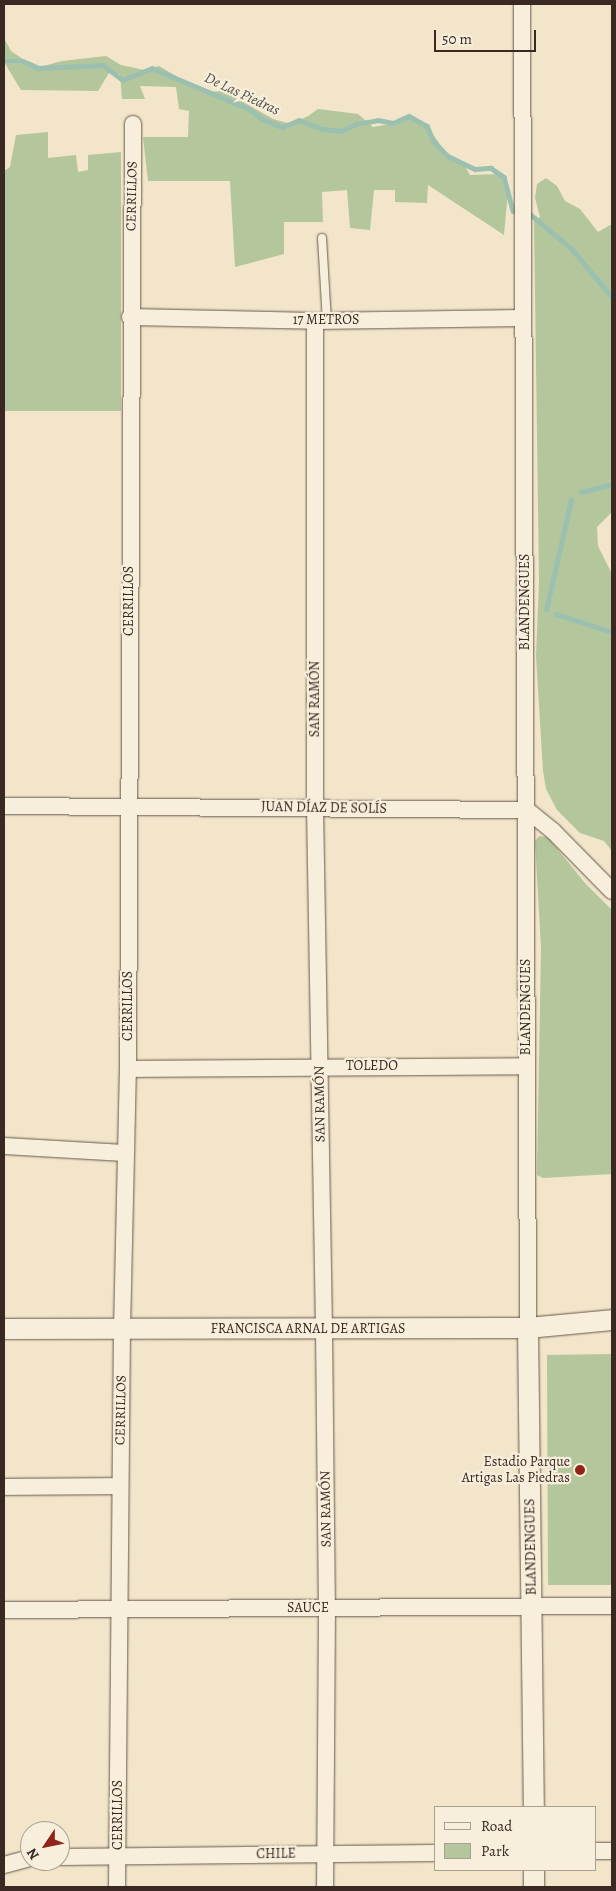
<!DOCTYPE html>
<html>
<head>
<meta charset="utf-8">
<style>
  body { margin:0 }
  #map { position:relative; width:616px; height:1891px; overflow:hidden; background:#f2e5c9; font-family:Alegreya,serif }
  div>[style] { position:absolute }
  [style*='--x'] { left:calc(var(--x)*1px); top:calc(var(--y)*1px); width:calc(var(--w)*1px); rotate:calc(var(--a)*1deg) }
  .green>* { inset:0; background:#b4c69b }
  .stream>* { height:4.5px; margin:-2.25px; padding:0 2.25px; transform-origin:2.25px; border-radius:2.25px; background:#9cc0af }
  .roads { filter:drop-shadow(0 0 1px #67584c) drop-shadow(0 0 1px #67584c) }
  .service>* { height:8px; margin:-4px; padding:0 4px; transform-origin:4px; border-radius:4px; background:#f7eedc }
  .minor>* { height:16px; margin:-8px; padding:0 8px; transform-origin:8px; border-radius:8px; background:#f7eedc }
  .tertiary>* { height:20px; margin:-10px; padding:0 10px; transform-origin:10px; border-radius:10px; background:#f7eedc }
  .dots>* { width:14px; height:14px; translate:-50% -50%; box-sizing:border-box; border:2px solid #f7eedc; border-radius:50% }
  span { translate:-50% -50%; white-space:nowrap; text-align:center; line-height:1.15; -webkit-text-stroke:4.5px #f7eedc; paint-order:stroke }
  .street-label { font-size:14px; color:#392922 }
  .poi-label { font-size:14px; color:#392922 }
  .right { translate:-100% -50%; text-align:right }
  .water-label { font-size:15px; color:#524f45; font-style:italic }
  .frame { position:absolute; inset:0; border:5px solid #392922; pointer-events:none }
  .legend { position:absolute; left:434px; top:1806px; width:162px; height:65px; box-sizing:border-box; background:#f7eedc; border:1px solid #ab9f92; margin:0; padding:6px 9px; list-style:none; font-size:15px; color:#392922 }
  .legend li { display:flex; align-items:center; gap:10px; height:25px }
  .legend b { width:25px; border:1px solid #ab9f92 }
  .north { position:absolute; left:20px; top:1821px; width:50px; height:50px; box-sizing:border-box; background:#f7eedc; border:1px solid #ab9f92; border-radius:50%; rotate:236deg; font-size:14px; font-weight:700; line-height:20px; text-align:center; color:#392922 }
  .north::after { content:''; display:block; margin:auto; width:18px; height:22px; background:#8f2418; clip-path:polygon(50% 0,100% 100%,50% 72%,0 100%) }
  .scale { position:absolute; left:434px; top:30px; width:102px; height:22px; box-sizing:border-box; border:2px solid #392922; border-top:0; padding-left:6px; font-size:15px; line-height:18px; white-space:nowrap; color:#392922; -webkit-text-stroke:4px #f7eedc; paint-order:stroke }
</style>
</head>
<body>
<div id="map">
  <div class="green">
    <i style="clip-path:polygon(4px 38px,11px 51px,36px 68px,62px 61px,106px 56px,121px 65px,144px 70px,159px 66px,203px 92px,224px 91px,273px 119px,291px 124px,308px 116px,318px 109px,358px 114px,373px 127px,397px 123px,407px 116px,425px 124px,448px 155px,462px 161px,470px 175px,500px 174px,508px 191px,504px 235px,428px 185px,427px 203px,395px 202px,395px 190px,374px 190px,370px 230px,350px 228px,347px 190px,322px 192px,323px 222px,284px 222px,284px 254px,235px 267px,230px 181px,148px 181px,143px 137px,188px 137px,189px 111px,179px 109px,176px 87px,140px 86px,145px 99px,122px 99px,120px 74px,109px 73px,98px 91px,21px 90px,4px 62px)"></i>
    <i style="clip-path:polygon(48px 132px,48px 158px,76px 155px,78px 172px,88px 170px,88px 155px,121px 152px,121px 411px,4px 411px,4px 171px,10px 167px,16px 135px)"></i>
    <i style="clip-path:polygon(546px 178px,557px 186px,565px 201px,580px 209px,598px 232px,612px 224px,612px 512px,597px 527px,598px 546px,612px 574px,612px 851px,604px 841px,580px 833px,557px 810px,546px 789px,543px 771px,536px 656px,539px 581px,534px 220px,540px 217px,535px 198px,537px 184px)"></i>
    <i style="clip-path:polygon(539px 836px,546px 837px,550px 840px,585px 883px,612px 910px,612px 1174px,543px 1178px,537px 1175px,541px 948px,535px 841px)"></i>
    <i style="clip-path:polygon(612px 1354px,612px 1585px,548px 1585px,547px 1355px)"></i>
  </div>
  <div class="stream">
    <i style="--x:4;--y:61;--w:19;--a:0"></i>
    <i style="--x:23;--y:61;--w:17;--a:24"></i>
    <i style="--x:39;--y:68;--w:64;--a:-2.7"></i>
    <i style="--x:103;--y:65;--w:25;--a:37"></i>
    <i style="--x:123;--y:80;--w:31;--a:-22"></i>
    <i style="--x:152;--y:68;--w:105;--a:22.9"></i>
    <i style="--x:249;--y:109;--w:17;--a:36"></i>
    <i style="--x:263;--y:119;--w:21;--a:23"></i>
    <i style="--x:282;--y:127;--w:18;--a:-22"></i>
    <i style="--x:299;--y:120;--w:26;--a:21"></i>
    <i style="--x:323;--y:129;--w:18;--a:6"></i>
    <i style="--x:341;--y:131;--w:17;--a:-25"></i>
    <i style="--x:356;--y:124;--w:22;--a:-10"></i>
    <i style="--x:378;--y:120;--w:15;--a:11"></i>
    <i style="--x:393;--y:123;--w:17;--a:-24"></i>
    <i style="--x:409;--y:116;--w:21;--a:29"></i>
    <i style="--x:427;--y:126;--w:17;--a:66"></i>
    <i style="--x:434;--y:142;--w:20;--a:45"></i>
    <i style="--x:448;--y:156;--w:30;--a:26"></i>
    <i style="--x:475;--y:169;--w:16;--a:-4"></i>
    <i style="--x:491;--y:168;--w:16;--a:35"></i>
    <i style="--x:504;--y:177;--w:35;--a:75"></i>
    <i style="--x:530;--y:214;--w:55;--a:39.8"></i>
    <i style="--x:572;--y:249;--w:62;--a:50.2"></i>
    <i style="--x:581;--y:492;--w:32;--a:-14"></i>
    <i style="--x:546;--y:610;--w:113;--a:-77.2"></i>
    <i style="--x:556;--y:614;--w:59;--a:17.8"></i>
  </div>
  <div class="roads">
    <div class="service">
      <i style="--x:322;--y:238;--w:83;--a:86.6"></i>
    </div>
    <div class="minor">
      <i style="--x:522;--y:4;--w:1324;--a:89.74"></i>
      <i style="--x:130;--y:317;--w:185;--a:1.2"></i>
      <i style="--x:315;--y:321;--w:208;--a:-0.8"></i>
      <i style="--x:315;--y:321;--w:486;--a:90"></i>
      <i style="--x:315;--y:807;--w:522;--a:89.01"></i>
      <i style="--x:324;--y:1329;--w:279;--a:89.4"></i>
      <i style="--x:327;--y:1608;--w:279;--a:90.4"></i>
      <i style="--x:4;--y:806;--w:523;--a:0.44"></i>
      <i style="--x:527;--y:810;--w:33;--a:39"></i>
      <i style="--x:553;--y:831;--w:84;--a:45.5"></i>
      <i style="--x:128;--y:1069;--w:397;--a:-0.4"></i>
      <i style="--x:4;--y:1146;--w:121;--a:3.3"></i>
      <i style="--x:4;--y:1487;--w:116;--a:-0.5"></i>
      <i style="--x:4;--y:1610;--w:608;--a:-0.38"></i>
      <i style="--x:595;--y:1851;--w:17;--a:0"></i>
      <i style="--x:60;--y:1857;--w:375;--a:-0.6"></i>
      <i style="--x:4;--y:1865;--w:27;--a:-15"></i>
      <i style="--x:117;--y:1887;--w:557;--a:-89.49"></i>
      <i style="--x:122;--y:1330;--w:261;--a:-88.7"></i>
      <i style="--x:128;--y:1069;--w:945;--a:-89.7"></i>
    </div>
    <div class="tertiary">
      <i style="--x:528;--y:1328;--w:479;--a:89.3"></i>
      <i style="--x:4;--y:1329;--w:524;--a:-0.11"></i>
      <i style="--x:528;--y:1328;--w:84;--a:-5.4"></i>
      <i style="--x:534;--y:1870;--w:17;--a:90"></i>
    </div>
  </div>
  <div class="dots">
    <i style="left:580px;top:1470px;background:#8f2418"></i>
  </div>
  <div class="street-label">
    <span style="left:132px;top:196px;rotate:-89deg">CERRILLOS</span>
    <span style="left:326px;top:320px">17 METROS</span>
    <span style="left:129px;top:601px;rotate:-90deg">CERRILLOS</span>
    <span style="left:525px;top:602px;rotate:-90deg">BLANDENGUES</span>
    <span style="left:315px;top:699px;rotate:-90deg">SAN RAMÓN</span>
    <span style="left:324px;top:808px;rotate:1deg">JUAN DÍAZ DE SOLÍS</span>
    <span style="left:128px;top:1006px;rotate:-90deg">CERRILLOS</span>
    <span style="left:526px;top:1007px;rotate:-90deg">BLANDENGUES</span>
    <span style="left:372px;top:1066px">TOLEDO</span>
    <span style="left:320px;top:1104px;rotate:-91deg">SAN RAMÓN</span>
    <span style="left:308px;top:1329px">FRANCISCA ARNAL DE ARTIGAS</span>
    <span style="left:121px;top:1410px;rotate:-89deg">CERRILLOS</span>
    <span style="left:326px;top:1509px;rotate:-91deg">SAN RAMÓN</span>
    <span style="left:531px;top:1547px;rotate:-91deg">BLANDENGUES</span>
    <span style="left:308px;top:1608px">SAUCE</span>
    <span style="left:118px;top:1815px;rotate:-90deg">CERRILLOS</span>
    <span style="left:276px;top:1854px;rotate:-1deg">CHILE</span>
  </div>
  <div class="poi-label">
    <span class="right" style="left:570px;top:1470px">Estadio Parque<br>Artigas Las Piedras</span>
  </div>
  <div class="water-label">
    <span style="left:242px;top:94px;rotate:25deg">De Las Piedras</span>
  </div>
  <div class="frame"></div>
  <ul class="legend">
  <li><b style="height:6px;background:#f7eedc"></b>Road</li>
  <li><b style="height:14px;background:#b4c69b"></b>Park</li>
  </ul>
  <div class="north">N</div>
  <div class="scale">50 m</div>
</div>
</body>
</html>
